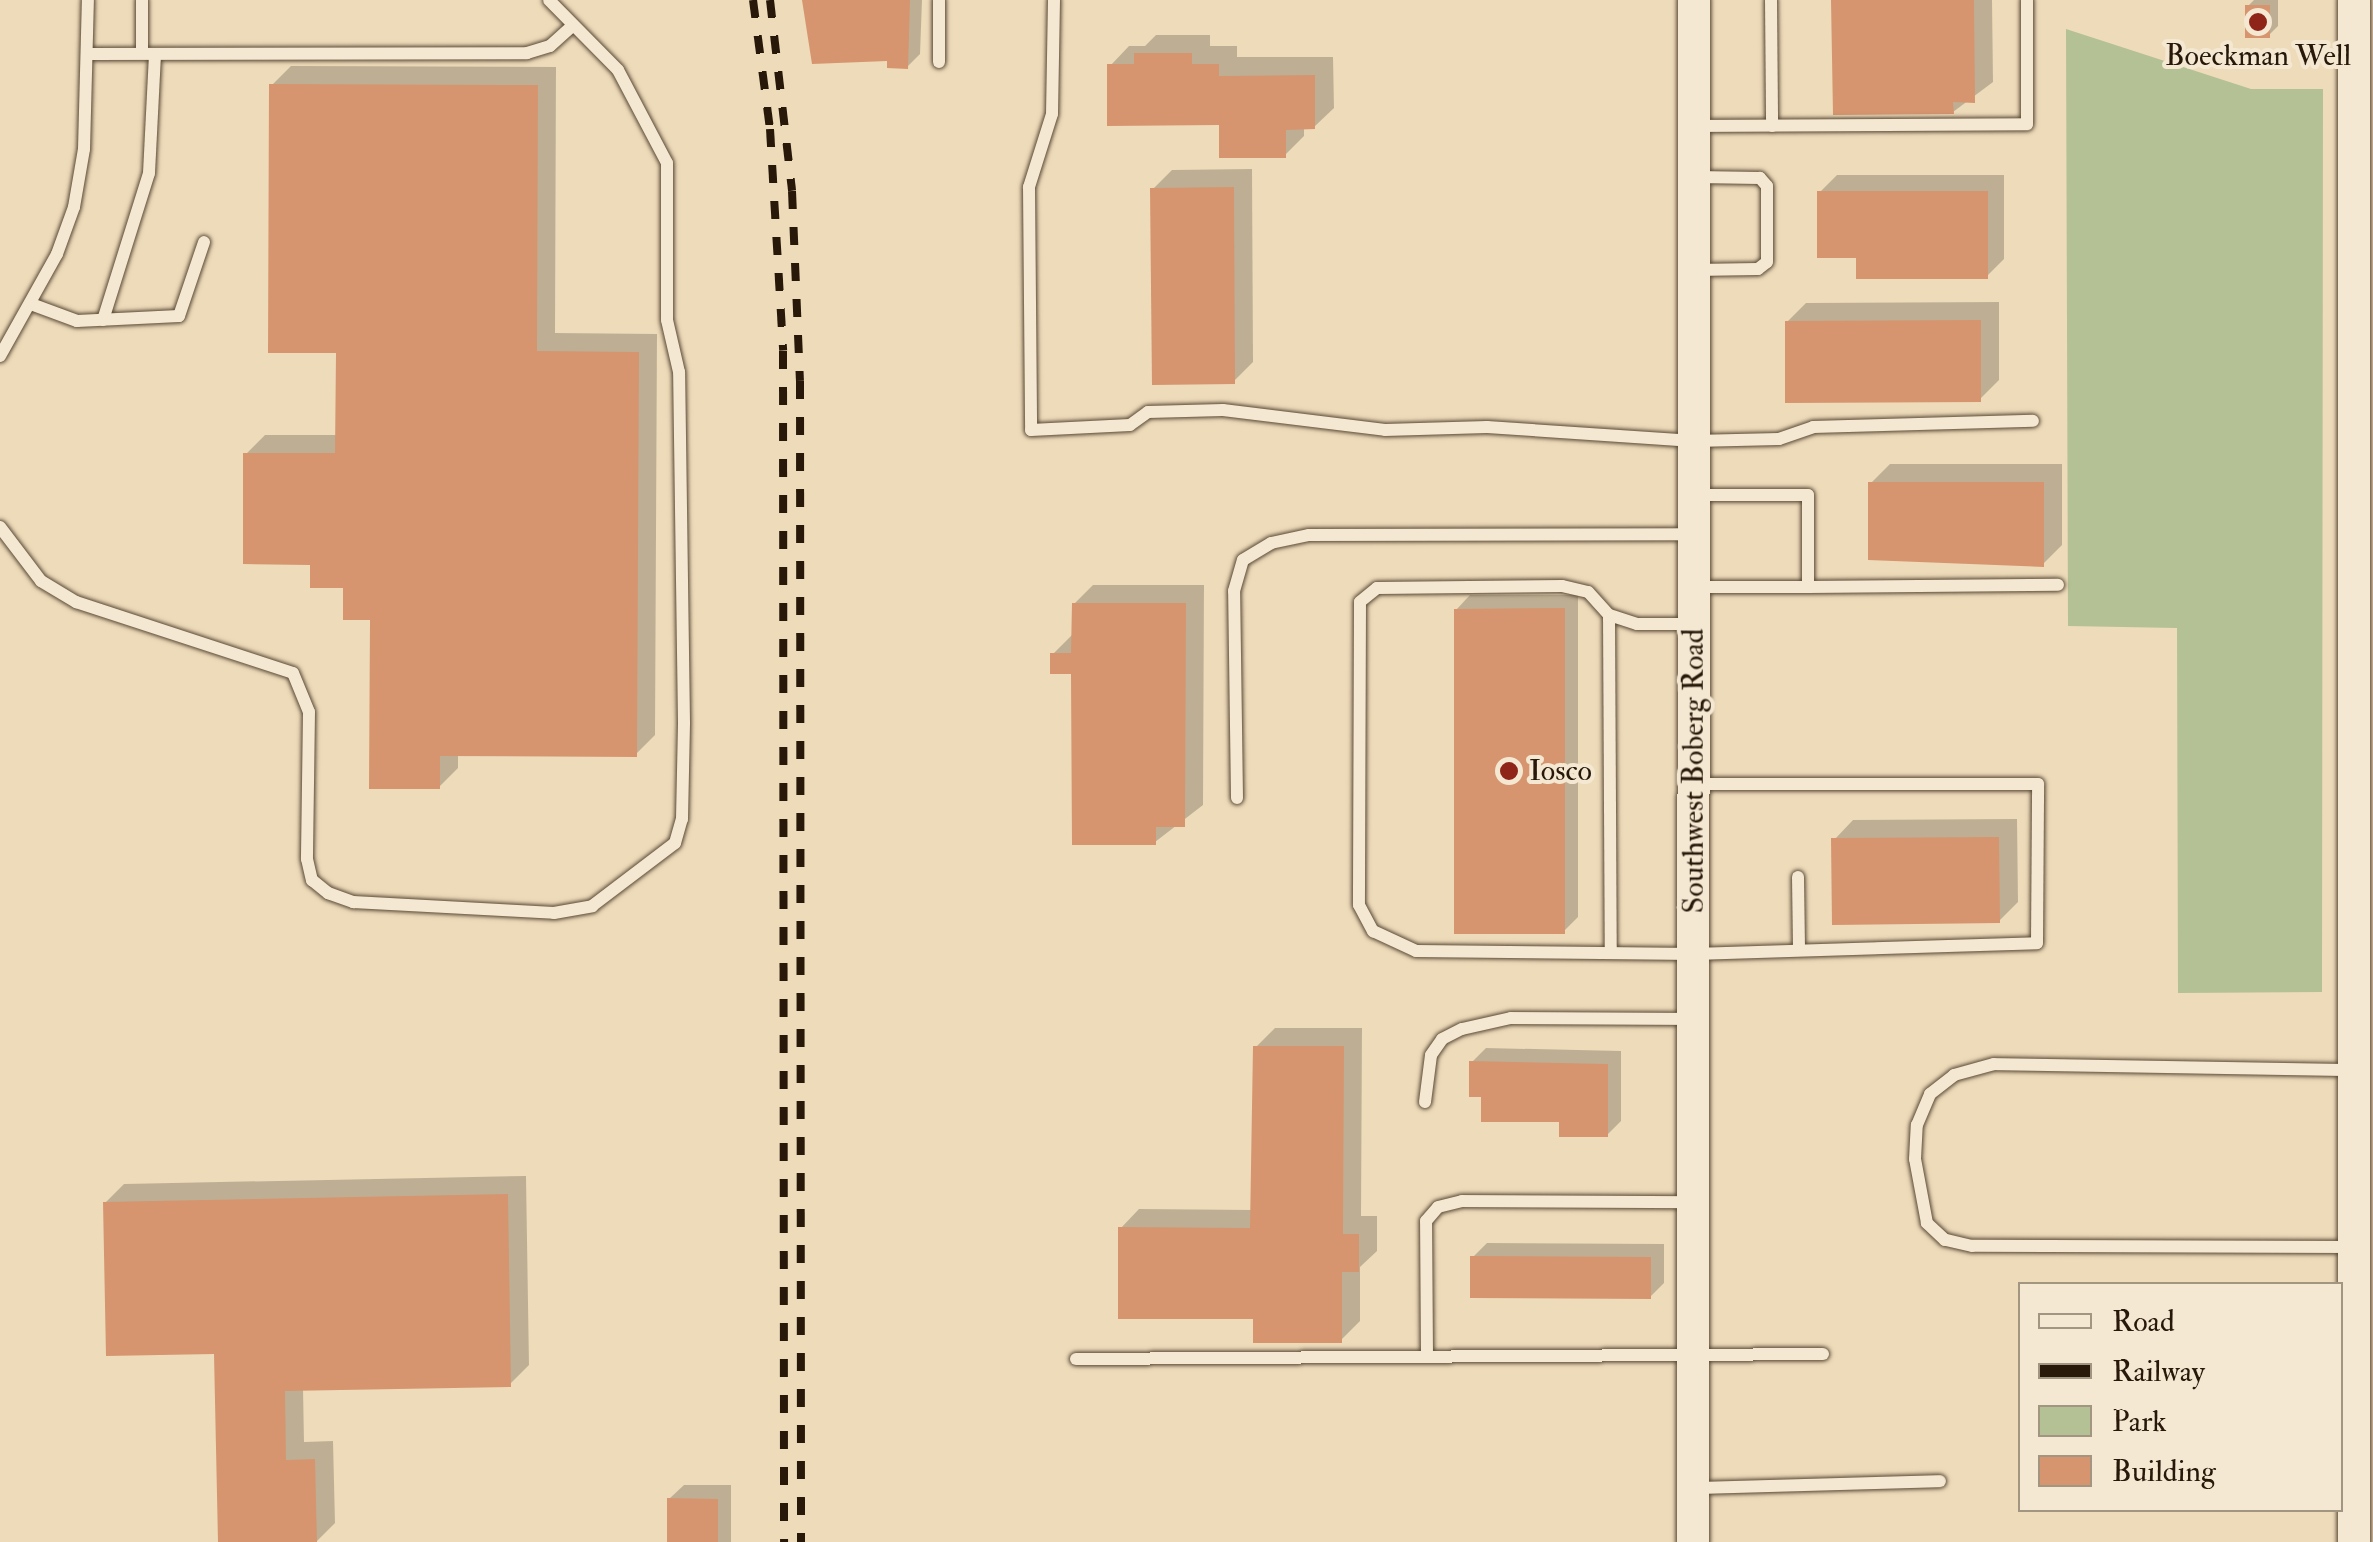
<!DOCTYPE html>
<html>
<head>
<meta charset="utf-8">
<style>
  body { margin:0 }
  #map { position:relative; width:2373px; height:1542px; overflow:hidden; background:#eedbba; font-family:"IM FELL Double Pica",serif }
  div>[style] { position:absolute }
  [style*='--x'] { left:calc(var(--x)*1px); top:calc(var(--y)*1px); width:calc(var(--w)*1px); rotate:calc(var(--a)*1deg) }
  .green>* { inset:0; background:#b4c194 }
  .shadow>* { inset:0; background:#0003 }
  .building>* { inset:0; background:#d6956f }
  .roads { filter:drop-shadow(0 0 2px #594935) drop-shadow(0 0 2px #594935) }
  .service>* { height:12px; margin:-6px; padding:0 6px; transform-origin:6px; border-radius:6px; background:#f4e8d2 }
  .tertiary>* { height:32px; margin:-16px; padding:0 16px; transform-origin:16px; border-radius:16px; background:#f4e8d2 }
  .rail>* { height:8px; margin-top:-4px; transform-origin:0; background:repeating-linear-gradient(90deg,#271809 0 18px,transparent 0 36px) }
  .dots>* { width:28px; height:28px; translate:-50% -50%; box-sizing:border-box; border:5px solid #f4e8d2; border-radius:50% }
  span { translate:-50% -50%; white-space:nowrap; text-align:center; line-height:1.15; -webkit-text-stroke:8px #f4e8d2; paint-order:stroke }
  .poi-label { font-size:30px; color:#271809 }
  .left { translate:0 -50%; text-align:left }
  .street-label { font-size:30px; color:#271809 }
  .legend { position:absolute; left:2018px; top:1282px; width:325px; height:230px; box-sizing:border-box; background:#f4e8d2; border:2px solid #a29582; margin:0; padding:12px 18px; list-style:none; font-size:30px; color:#271809 }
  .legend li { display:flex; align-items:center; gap:20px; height:50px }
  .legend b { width:50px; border:2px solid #a29582 }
</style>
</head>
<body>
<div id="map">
  <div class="green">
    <i style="clip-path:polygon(2066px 29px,2251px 89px,2323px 89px,2322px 992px,2178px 993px,2177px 628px,2068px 626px)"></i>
  </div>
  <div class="shadow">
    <i style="clip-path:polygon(805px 0,922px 0,920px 54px,907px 67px,890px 59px)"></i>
    <i style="clip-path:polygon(1833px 0,1992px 0,1993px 82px,1953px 112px)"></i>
    <i style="clip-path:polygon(2254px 0,2278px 0,2278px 26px,2269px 35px,2248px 6px)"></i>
    <i style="clip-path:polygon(1156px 35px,1210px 35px,1210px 46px,1237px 46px,1237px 57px,1333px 57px,1334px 108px,1314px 127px,1304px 127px,1304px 136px,1285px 155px,1110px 66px,1129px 46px,1145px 46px)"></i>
    <i style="clip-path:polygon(291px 66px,556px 67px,555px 333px,657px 334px,655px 735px,636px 754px,458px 754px,458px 768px,439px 787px,372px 618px,345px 586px,312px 562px,246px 454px,265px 435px,338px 435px,338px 350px,272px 85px)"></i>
    <i style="clip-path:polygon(1252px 169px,1253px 362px,1234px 381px,1153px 189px,1172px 170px)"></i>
    <i style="clip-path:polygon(1837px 175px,2004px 175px,2004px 259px,1987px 276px,1859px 256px,1820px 192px)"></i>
    <i style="clip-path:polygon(1999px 302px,1999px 380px,1980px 399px,1787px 322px,1806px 303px)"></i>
    <i style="clip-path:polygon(1890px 464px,2062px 464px,2062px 545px,2043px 564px,1871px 483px)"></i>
    <i style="clip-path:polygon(1093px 585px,1204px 585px,1203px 805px,1155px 842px,1074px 672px,1053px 654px,1072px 635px,1074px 604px)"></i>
    <i style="clip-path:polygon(1470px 595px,1578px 595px,1578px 917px,1564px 931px,1456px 610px)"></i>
    <i style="clip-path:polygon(2017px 819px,2018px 902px,1999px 921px,1834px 840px,1853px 820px)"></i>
    <i style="clip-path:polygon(1275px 1028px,1362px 1028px,1361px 1216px,1377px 1216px,1377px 1251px,1360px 1267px,1360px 1321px,1341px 1340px,1255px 1317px,1120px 1229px,1139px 1209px,1253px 1210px,1256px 1047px)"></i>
    <i style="clip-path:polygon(1486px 1048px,1621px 1051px,1621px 1121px,1607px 1135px,1484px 1095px,1472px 1062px)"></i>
    <i style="clip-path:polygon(526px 1176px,529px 1365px,510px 1384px,303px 1388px,304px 1442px,333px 1441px,335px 1523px,316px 1542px,220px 1542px,216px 1351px,105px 1203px,124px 1184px)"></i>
    <i style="clip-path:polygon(1487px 1243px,1664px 1244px,1664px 1283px,1650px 1297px,1473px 1257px)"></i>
    <i style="clip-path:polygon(684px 1485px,731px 1485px,731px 1542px,669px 1542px,669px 1499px)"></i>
  </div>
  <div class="building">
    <i style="clip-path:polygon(802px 0,910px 0,908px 69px,887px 68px,887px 61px,812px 64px)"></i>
    <i style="clip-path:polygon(1831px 0,1974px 0,1975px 103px,1953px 102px,1954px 114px,1833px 115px)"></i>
    <i style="clip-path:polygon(2245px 5px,2270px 5px,2270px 38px,2245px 38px)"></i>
    <i style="clip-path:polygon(1134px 53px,1192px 53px,1192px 64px,1219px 64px,1219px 76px,1315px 75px,1315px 129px,1286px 130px,1286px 158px,1219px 158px,1219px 125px,1107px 126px,1107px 64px,1134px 64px)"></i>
    <i style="clip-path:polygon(269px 84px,538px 85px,537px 351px,639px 352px,637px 757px,440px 756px,440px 789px,369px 789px,370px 620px,343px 620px,343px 588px,310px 588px,310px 565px,243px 564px,243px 453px,335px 453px,336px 353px,268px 353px)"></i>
    <i style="clip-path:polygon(1234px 187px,1235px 384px,1152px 385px,1150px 188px)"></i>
    <i style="clip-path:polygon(1817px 191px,1988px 191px,1988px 279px,1856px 279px,1856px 258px,1817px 258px)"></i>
    <i style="clip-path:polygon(1981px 320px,1981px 402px,1785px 403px,1785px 321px)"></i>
    <i style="clip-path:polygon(1868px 482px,2044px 482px,2044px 567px,1868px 560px)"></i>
    <i style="clip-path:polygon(1072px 603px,1186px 603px,1185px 827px,1156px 827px,1156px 845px,1072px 845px,1071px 674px,1050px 674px,1050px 653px,1071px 653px)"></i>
    <i style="clip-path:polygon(1565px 608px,1565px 934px,1454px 934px,1454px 609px)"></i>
    <i style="clip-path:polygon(1999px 837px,2000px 923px,1832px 925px,1831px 838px)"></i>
    <i style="clip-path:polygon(1253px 1046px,1344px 1046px,1343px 1234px,1359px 1234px,1359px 1272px,1342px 1272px,1342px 1343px,1253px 1343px,1253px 1319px,1118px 1319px,1118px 1227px,1250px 1228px)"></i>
    <i style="clip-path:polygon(1469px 1061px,1608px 1064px,1608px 1137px,1559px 1137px,1559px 1122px,1481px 1122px,1481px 1097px,1469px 1097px)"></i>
    <i style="clip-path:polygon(508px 1194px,511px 1387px,285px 1391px,286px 1460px,315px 1459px,317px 1542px,218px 1542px,214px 1354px,106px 1356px,103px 1202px)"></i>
    <i style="clip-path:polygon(1470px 1256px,1651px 1257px,1651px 1299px,1470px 1298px)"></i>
    <i style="clip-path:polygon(667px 1498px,718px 1499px,718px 1542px,667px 1542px)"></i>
  </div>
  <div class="roads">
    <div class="service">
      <i style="--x:939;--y:0;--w:62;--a:90"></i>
      <i style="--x:1054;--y:0;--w:114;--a:91"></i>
      <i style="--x:1052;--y:114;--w:77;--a:107.5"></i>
      <i style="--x:1029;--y:187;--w:243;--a:89.5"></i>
      <i style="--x:1031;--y:430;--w:99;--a:-2.9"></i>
      <i style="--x:1130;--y:425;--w:22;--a:-36"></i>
      <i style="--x:1148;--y:412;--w:75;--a:-1.5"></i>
      <i style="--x:1223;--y:410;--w:163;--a:7"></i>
      <i style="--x:1385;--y:430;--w:102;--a:-1.7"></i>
      <i style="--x:1487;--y:427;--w:207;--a:3.9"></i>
      <i style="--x:1694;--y:441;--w:85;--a:-1.3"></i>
      <i style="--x:1779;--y:439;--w:36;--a:-19"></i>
      <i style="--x:1813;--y:427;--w:220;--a:-1.6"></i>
      <i style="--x:1771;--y:0;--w:126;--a:89.5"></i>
      <i style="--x:142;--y:53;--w:53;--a:-90"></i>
      <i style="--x:88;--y:54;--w:439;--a:-0.1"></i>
      <i style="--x:527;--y:53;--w:24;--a:-17"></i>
      <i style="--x:550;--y:46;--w:28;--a:-42"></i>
      <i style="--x:1696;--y:126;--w:331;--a:-0.3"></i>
      <i style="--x:2027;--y:124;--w:124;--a:-90"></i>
      <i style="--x:1695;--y:270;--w:63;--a:-0.9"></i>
      <i style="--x:1758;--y:269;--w:11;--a:-38"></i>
      <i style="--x:1767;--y:262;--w:76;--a:-90"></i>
      <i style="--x:1767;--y:186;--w:11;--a:-131"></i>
      <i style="--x:1760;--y:178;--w:64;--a:-179.1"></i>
      <i style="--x:31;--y:304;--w:49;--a:20.3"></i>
      <i style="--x:77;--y:321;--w:102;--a:-2.8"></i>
      <i style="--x:179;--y:316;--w:78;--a:-71.3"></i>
      <i style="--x:103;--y:320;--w:154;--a:-72.6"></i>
      <i style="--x:149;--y:173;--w:119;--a:-87.1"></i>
      <i style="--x:0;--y:356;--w:117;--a:-60.8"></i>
      <i style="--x:57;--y:254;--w:50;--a:-70.1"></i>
      <i style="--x:74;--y:207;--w:59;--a:-80.2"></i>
      <i style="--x:84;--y:149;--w:149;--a:-88.5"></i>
      <i style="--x:1697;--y:495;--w:111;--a:0"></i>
      <i style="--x:1808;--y:495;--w:92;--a:90"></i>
      <i style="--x:1808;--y:587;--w:111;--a:180"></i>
      <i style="--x:0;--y:527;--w:68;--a:52.8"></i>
      <i style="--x:41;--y:581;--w:41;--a:31"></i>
      <i style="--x:76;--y:602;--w:228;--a:18.1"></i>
      <i style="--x:293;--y:673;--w:42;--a:67.7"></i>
      <i style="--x:309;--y:712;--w:147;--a:90.8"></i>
      <i style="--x:307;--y:859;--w:22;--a:77"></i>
      <i style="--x:312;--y:880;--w:21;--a:39"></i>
      <i style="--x:328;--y:893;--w:27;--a:20"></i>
      <i style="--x:353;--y:902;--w:201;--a:3.1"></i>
      <i style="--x:554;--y:913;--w:39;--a:-10"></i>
      <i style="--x:592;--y:906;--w:104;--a:-37.2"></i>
      <i style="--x:675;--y:843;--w:25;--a:-74"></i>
      <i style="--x:682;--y:819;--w:96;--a:-88.8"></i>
      <i style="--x:684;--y:723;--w:351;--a:-90.8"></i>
      <i style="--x:679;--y:372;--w:53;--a:-103"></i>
      <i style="--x:667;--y:320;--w:157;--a:-90"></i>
      <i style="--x:667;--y:163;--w:105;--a:-117.8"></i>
      <i style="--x:618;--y:70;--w:98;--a:-134.6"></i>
      <i style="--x:1808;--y:587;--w:250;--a:-0.5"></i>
      <i style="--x:1609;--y:615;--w:338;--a:89.7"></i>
      <i style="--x:1692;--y:624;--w:55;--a:180"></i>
      <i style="--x:1637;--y:624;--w:29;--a:-162"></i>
      <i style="--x:1609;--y:615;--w:31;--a:-132"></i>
      <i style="--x:1588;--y:592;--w:27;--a:-167"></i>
      <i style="--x:1562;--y:586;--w:185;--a:179.4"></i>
      <i style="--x:1377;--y:588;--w:22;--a:141"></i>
      <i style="--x:1360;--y:602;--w:303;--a:90.2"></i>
      <i style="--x:1359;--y:905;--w:30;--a:62"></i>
      <i style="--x:1373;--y:931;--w:47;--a:24.9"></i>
      <i style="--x:1416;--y:951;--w:278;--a:0.6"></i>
      <i style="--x:1694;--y:954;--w:343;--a:-1.8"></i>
      <i style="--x:2037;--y:943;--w:159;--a:-89.6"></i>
      <i style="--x:2038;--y:784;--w:341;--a:180"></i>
      <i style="--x:1237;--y:798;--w:207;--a:-90.8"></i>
      <i style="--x:1234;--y:591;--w:32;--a:-74"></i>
      <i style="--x:1243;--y:560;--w:33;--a:-31"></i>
      <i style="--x:1271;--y:543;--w:39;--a:-12"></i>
      <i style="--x:1309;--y:535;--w:383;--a:-0.1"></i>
      <i style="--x:1798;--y:877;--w:73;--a:89.2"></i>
      <i style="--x:1425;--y:1102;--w:47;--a:-82.7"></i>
      <i style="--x:1431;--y:1055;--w:19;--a:-55"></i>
      <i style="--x:1442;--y:1039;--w:22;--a:-27"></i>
      <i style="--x:1462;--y:1029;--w:50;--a:-12.7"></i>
      <i style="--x:1511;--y:1018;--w:183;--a:0.3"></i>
      <i style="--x:2351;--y:1247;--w:379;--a:-179.8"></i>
      <i style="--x:1972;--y:1246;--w:28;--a:-167"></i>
      <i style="--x:1945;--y:1240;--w:25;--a:-137"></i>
      <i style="--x:1927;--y:1223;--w:65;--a:-100.6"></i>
      <i style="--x:1915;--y:1159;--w:34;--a:-87"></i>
      <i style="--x:1917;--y:1125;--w:34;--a:-67"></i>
      <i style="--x:1930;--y:1094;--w:31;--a:-38"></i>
      <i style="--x:1954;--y:1075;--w:41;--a:-15.4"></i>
      <i style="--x:1994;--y:1064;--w:359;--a:1"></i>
      <i style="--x:1427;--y:1356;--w:135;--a:-90.4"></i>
      <i style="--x:1426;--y:1221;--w:18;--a:-49"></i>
      <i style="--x:1438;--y:1207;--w:25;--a:-14"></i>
      <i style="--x:1462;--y:1201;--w:229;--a:0.3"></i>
      <i style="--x:1076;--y:1359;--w:747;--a:-0.38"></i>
      <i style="--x:1696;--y:1488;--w:244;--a:-1.6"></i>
    </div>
    <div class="tertiary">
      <i style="--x:2354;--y:0;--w:1542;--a:90"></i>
      <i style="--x:1693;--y:1542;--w:1542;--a:-89.96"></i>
    </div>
  </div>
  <div class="rail">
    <i style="--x:753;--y:0;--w:130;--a:82.5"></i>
    <i style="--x:770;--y:129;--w:222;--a:86.6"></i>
    <i style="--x:783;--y:351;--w:1191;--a:89.95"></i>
    <i style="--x:770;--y:0;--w:192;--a:83.4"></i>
    <i style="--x:792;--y:191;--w:190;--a:87.6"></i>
    <i style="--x:800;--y:381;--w:1161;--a:89.95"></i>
  </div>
  <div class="dots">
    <i style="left:2258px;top:22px;background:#8f2418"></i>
    <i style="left:1509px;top:771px;background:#8f2418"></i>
  </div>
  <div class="poi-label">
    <span style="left:2258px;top:56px">Boeckman Well</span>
    <span class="left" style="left:1529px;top:771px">Iosco</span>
  </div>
  <div class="street-label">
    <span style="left:1694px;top:771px;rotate:-90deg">Southwest Boberg Road</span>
  </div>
  <ul class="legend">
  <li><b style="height:12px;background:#f4e8d2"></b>Road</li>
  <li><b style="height:12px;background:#271809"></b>Railway</li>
  <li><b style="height:28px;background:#b4c194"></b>Park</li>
  <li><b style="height:28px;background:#d6956f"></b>Building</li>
  </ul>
</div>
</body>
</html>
